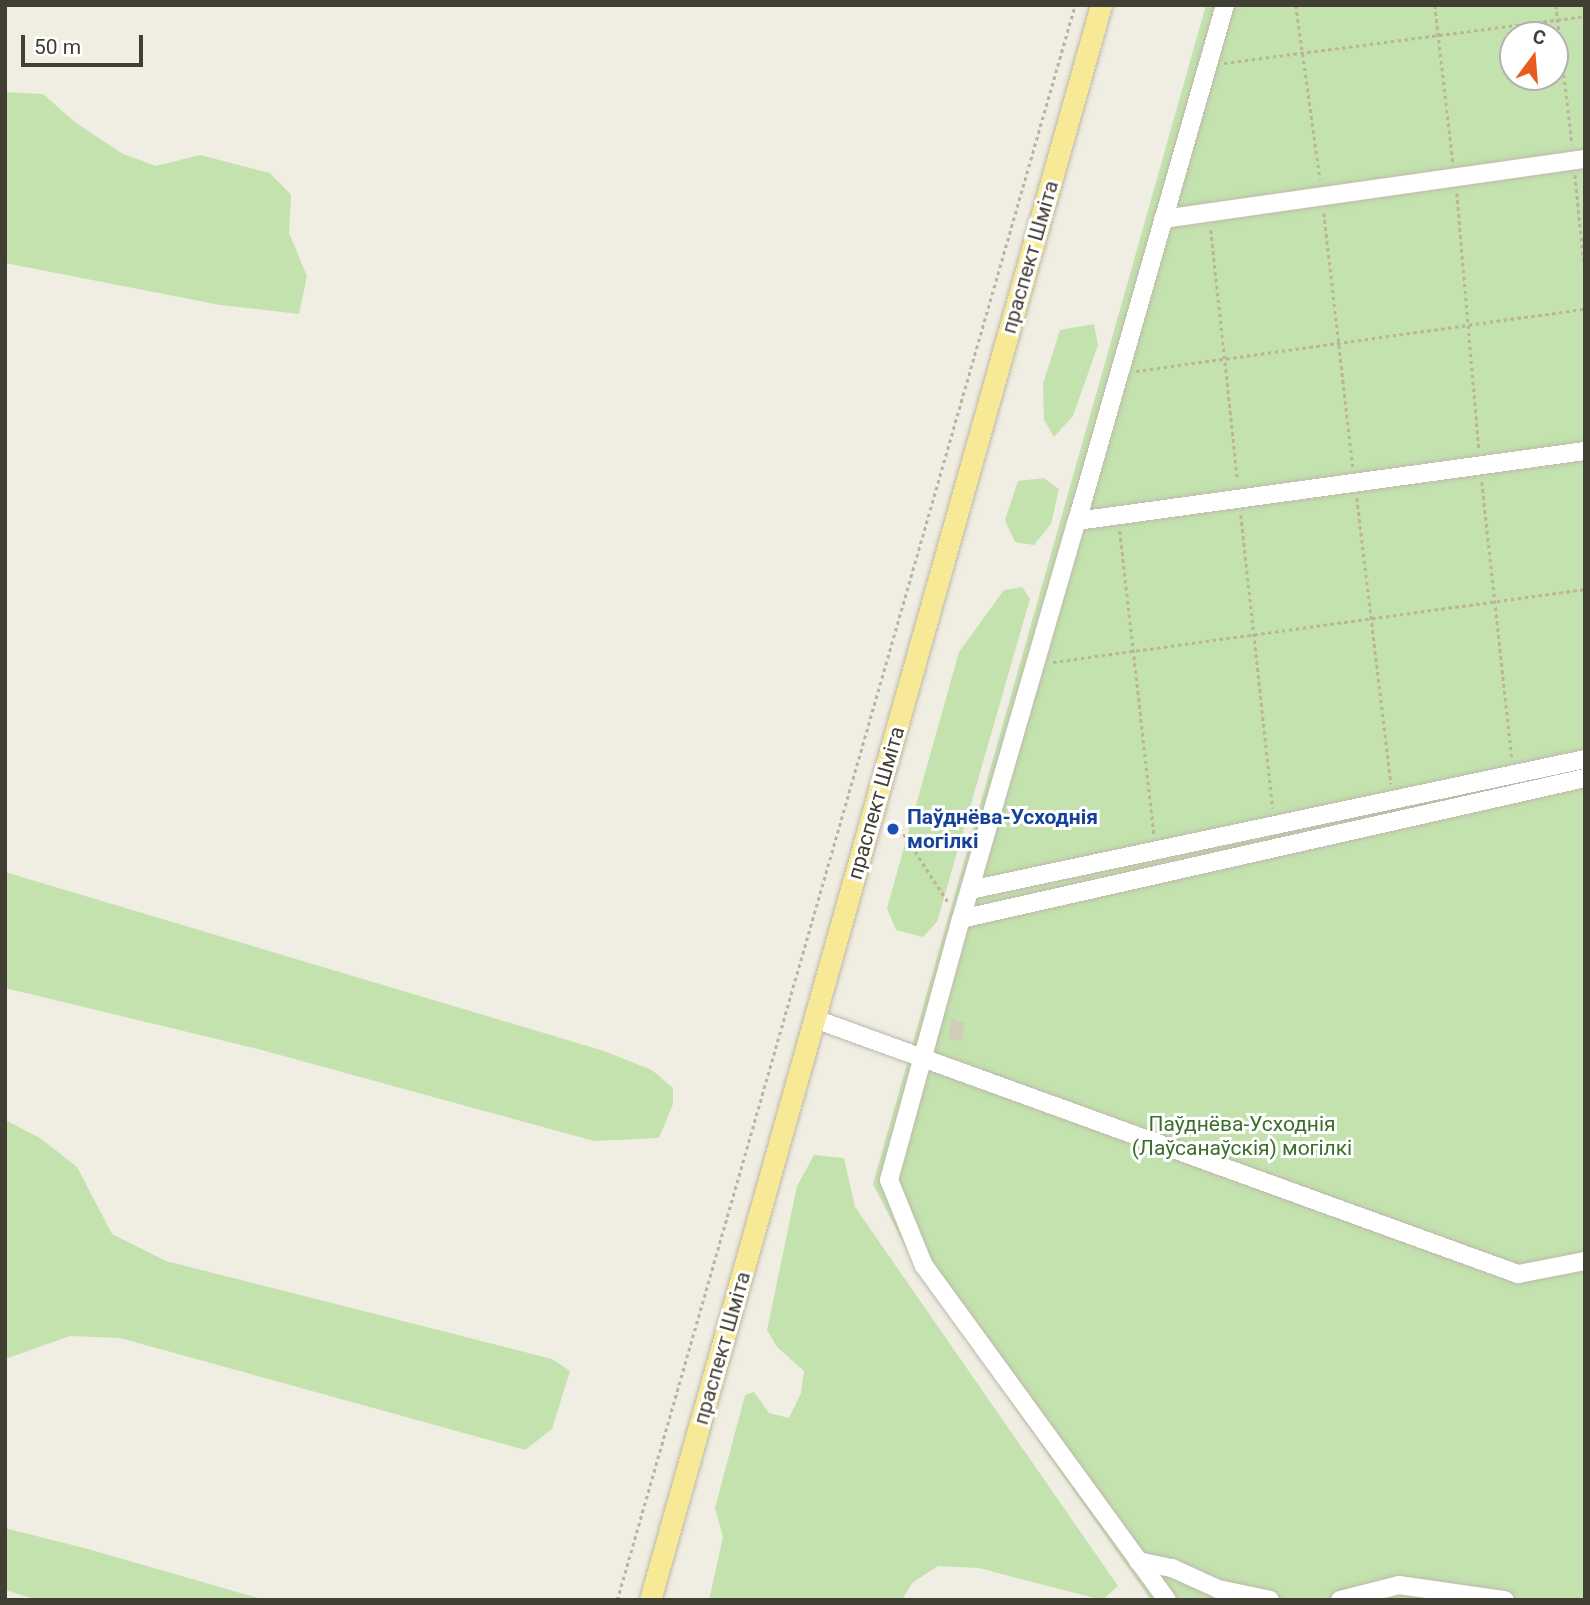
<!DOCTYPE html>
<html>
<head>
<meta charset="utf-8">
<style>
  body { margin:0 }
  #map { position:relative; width:1590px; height:1605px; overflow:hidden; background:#f0eee3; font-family:Roboto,sans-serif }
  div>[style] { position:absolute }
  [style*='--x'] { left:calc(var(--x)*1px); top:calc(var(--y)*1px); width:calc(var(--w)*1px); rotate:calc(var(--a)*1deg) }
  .green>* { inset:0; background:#c3e2ae }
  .building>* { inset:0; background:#d1cbb9 }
  .path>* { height:2.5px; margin-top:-1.25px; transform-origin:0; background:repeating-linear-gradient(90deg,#bbb499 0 3.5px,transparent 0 7px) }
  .roads { filter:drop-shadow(0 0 2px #beb9a9) drop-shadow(0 0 2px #beb9a9) }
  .minor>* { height:18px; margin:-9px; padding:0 9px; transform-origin:9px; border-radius:9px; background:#fff }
  .major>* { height:21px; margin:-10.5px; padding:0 10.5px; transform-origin:10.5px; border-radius:10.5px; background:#f7e995 }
  .dots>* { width:19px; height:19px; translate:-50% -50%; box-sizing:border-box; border:4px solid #fff; border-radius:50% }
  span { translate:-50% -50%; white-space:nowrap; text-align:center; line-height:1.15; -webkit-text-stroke:6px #fff; paint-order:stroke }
  .street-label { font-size:21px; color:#413e34 }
  .transit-label { font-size:21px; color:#164399; font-weight:700 }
  .left { translate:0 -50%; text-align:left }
  .park-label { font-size:21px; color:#3c6e2c }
  .frame { position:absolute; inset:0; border:7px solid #413e34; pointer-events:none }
  .north { position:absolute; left:1499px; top:21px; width:70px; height:70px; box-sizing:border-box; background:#fff; border:2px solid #b3b2ae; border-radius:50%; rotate:16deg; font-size:19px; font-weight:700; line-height:28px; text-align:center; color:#413e34 }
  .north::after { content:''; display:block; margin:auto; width:24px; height:32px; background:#eb5a1f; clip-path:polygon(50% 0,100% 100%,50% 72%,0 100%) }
  .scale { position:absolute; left:21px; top:35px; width:122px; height:32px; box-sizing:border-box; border:4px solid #413e34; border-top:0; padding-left:9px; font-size:21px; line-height:24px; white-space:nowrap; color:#413e34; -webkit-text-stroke:5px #fff; paint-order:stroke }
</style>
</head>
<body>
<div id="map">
  <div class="green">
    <i style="clip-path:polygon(evenodd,1206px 5px,1585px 5px,1585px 1600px,1151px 1600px,917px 1269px,873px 1184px,1206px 5px,1513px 35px,1555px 35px,1555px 77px,1513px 77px,1513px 35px)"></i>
    <i style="clip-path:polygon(5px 92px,43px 94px,76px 123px,123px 154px,156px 166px,200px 155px,270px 173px,291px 195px,289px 233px,307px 276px,299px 314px,220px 305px,5px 263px)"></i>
    <i style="clip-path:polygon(1094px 324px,1098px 345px,1073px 416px,1054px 437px,1044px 420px,1043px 384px,1060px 330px)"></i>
    <i style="clip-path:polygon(1044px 478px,1059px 489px,1051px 524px,1034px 545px,1015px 542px,1005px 520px,1018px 481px)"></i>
    <i style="clip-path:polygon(1022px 587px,1030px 599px,937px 922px,923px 937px,896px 930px,887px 908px,959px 652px,1004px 590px)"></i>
    <i style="clip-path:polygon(5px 872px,604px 1051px,652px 1070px,673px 1088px,673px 1104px,659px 1138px,594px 1141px,258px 1049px,5px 988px)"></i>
    <i style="clip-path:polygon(5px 1120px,40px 1138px,77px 1167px,112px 1234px,166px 1261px,552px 1359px,570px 1371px,552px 1429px,525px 1450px,120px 1338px,70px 1336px,5px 1359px)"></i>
    <i style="clip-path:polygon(814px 1155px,844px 1158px,855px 1207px,1118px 1586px,1102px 1600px,979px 1568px,938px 1566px,912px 1583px,902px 1600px,709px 1600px,723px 1537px,715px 1508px,745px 1395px,754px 1392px,769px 1413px,789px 1418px,801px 1393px,804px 1371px,777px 1347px,767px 1330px,797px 1186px)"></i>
    <i style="clip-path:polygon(5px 1528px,88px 1549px,265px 1600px,38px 1600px,5px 1590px)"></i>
  </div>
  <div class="building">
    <i style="clip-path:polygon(952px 1019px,965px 1023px,961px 1041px,948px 1038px)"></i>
  </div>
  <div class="path">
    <i style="--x:1296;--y:5;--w:176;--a:82.1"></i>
    <i style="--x:1435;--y:5;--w:158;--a:83.5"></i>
    <i style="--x:1556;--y:5;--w:140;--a:83.4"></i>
    <i style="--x:1224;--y:63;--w:364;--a:-7.4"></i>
    <i style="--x:1575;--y:175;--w:97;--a:84.1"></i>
    <i style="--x:1457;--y:193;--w:256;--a:85.1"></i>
    <i style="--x:1324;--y:213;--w:256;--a:83.5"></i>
    <i style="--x:1211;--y:230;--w:252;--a:83.9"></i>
    <i style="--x:1136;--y:371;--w:453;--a:-7.9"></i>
    <i style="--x:1482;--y:482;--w:278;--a:83.8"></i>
    <i style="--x:1357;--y:498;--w:288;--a:83.2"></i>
    <i style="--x:1241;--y:515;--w:295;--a:83.8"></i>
    <i style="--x:1120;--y:531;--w:305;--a:83.6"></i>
    <i style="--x:1053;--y:662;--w:537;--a:-7.81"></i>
    <i style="--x:900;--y:828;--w:88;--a:57"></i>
    <i style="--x:617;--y:1600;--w:1659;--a:-73.98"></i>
  </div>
  <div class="roads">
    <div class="minor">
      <i style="--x:1163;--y:219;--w:426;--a:-8.1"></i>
      <i style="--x:1077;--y:521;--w:537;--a:-74"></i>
      <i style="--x:970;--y:890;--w:629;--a:-12.02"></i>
      <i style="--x:961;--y:919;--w:415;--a:-73.8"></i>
      <i style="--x:1077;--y:521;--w:513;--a:-7.85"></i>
      <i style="--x:815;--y:1019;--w:748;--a:19.94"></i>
      <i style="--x:1518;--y:1274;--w:68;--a:-11"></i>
      <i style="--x:1138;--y:1561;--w:35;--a:12"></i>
      <i style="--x:1172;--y:1568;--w:51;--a:24.5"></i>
      <i style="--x:1218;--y:1589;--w:53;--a:11.9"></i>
      <i style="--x:1167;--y:1600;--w:413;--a:-126"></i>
      <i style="--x:924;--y:1266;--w:93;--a:-112.1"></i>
      <i style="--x:889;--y:1180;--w:271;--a:-74.6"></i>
      <i style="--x:961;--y:919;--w:640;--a:-12.73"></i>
      <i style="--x:1340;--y:1600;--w:61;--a:-14.3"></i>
      <i style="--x:1399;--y:1585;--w:107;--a:8.1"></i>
    </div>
    <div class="major">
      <i style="--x:650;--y:1600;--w:1658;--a:-74.21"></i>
    </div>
  </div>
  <div class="dots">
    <i style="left:893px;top:829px;background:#1a4fb4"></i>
  </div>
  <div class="street-label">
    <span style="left:1030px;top:257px;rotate:-74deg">праспект Шміта</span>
    <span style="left:876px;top:803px;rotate:-74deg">праспект Шміта</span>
    <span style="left:722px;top:1348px;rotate:-74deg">праспект Шміта</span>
  </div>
  <div class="transit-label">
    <span class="left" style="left:907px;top:829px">Паўднёва-Усходнія<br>могілкі</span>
  </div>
  <div class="park-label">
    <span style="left:1242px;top:1136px">Паўднёва-Усходнія<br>(Лаўсанаўскія) могілкі</span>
  </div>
  <div class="frame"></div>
  <div class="north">С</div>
  <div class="scale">50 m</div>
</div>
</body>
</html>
